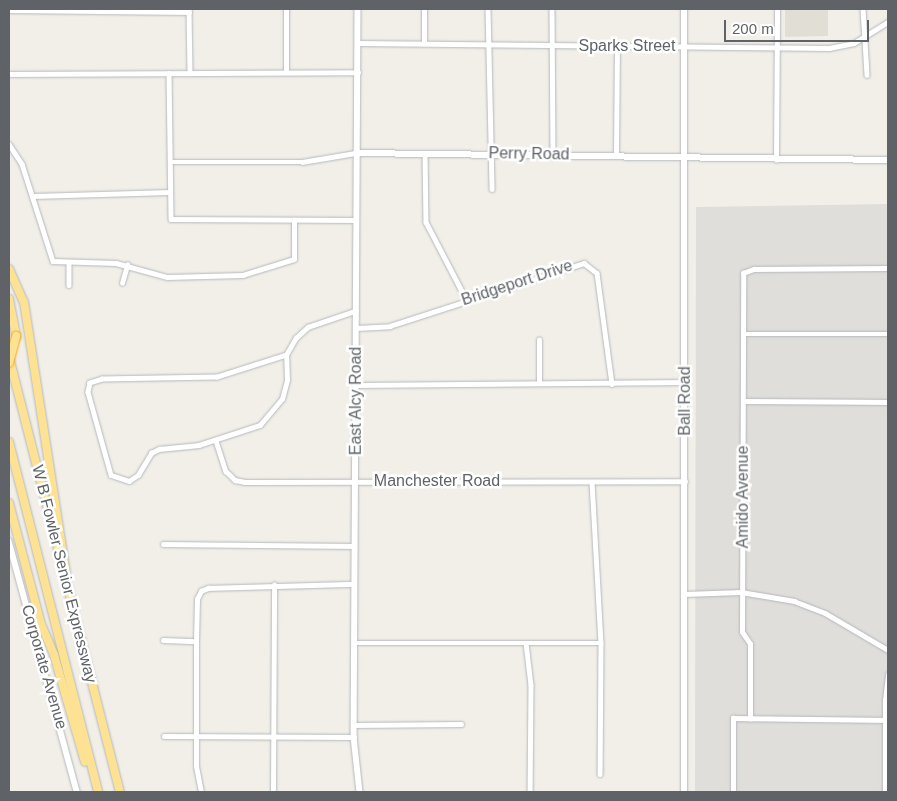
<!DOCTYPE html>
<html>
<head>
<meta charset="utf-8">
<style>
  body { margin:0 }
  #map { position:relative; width:897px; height:801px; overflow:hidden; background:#f1efe8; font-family:Helvetica,sans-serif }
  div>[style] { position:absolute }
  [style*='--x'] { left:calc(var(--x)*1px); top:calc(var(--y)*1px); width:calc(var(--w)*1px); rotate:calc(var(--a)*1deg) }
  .industrial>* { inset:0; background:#e0deda }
  .education>* { inset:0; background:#e1ded6 }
  .roads { filter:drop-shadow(0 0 1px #b5b8bc) drop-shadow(0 0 1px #b5b8bc) }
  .minor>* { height:4.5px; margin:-2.25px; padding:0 2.25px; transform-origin:2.25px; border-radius:2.25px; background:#fff }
  .tertiary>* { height:5.5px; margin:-2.75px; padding:0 2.75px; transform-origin:2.75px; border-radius:2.75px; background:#fff }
  .secondary>* { height:6px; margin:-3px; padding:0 3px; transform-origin:3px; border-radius:3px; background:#fff }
  .motorway>* { height:8px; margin:-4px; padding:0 4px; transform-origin:4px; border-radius:4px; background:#fde293 }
  .bridges { filter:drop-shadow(0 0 1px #f9ab00) drop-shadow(0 0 1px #f9ab00) }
  .motorway-bridge>* { height:8px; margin:-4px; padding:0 4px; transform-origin:4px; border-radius:4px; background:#fde293 }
  span { translate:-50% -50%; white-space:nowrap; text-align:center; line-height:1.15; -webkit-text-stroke:5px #fff; paint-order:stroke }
  .street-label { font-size:16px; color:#5f6368 }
  .frame { position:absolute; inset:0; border:10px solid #5f6368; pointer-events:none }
  .scale { position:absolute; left:724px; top:20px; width:145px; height:22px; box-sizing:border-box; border:2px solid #5f6368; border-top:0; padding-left:6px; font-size:15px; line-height:18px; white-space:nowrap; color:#5f6368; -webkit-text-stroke:4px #fff; paint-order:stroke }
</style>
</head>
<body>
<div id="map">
  <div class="industrial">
    <i style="clip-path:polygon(888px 204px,888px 792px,695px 792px,696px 207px)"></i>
  </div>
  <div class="education">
    <i style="clip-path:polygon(785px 9px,828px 9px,828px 36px,785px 37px)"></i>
  </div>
  <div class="roads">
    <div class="minor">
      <i style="--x:189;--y:9;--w:64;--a:89.1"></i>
      <i style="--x:488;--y:9;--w:180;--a:88.7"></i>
      <i style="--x:552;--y:9;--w:146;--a:89.6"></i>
      <i style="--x:863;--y:9;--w:66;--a:86.5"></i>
      <i style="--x:9;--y:10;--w:180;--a:0.6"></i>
      <i style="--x:358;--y:43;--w:471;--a:0.6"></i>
      <i style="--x:829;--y:48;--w:25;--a:-11"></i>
      <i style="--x:854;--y:43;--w:40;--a:-32"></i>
      <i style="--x:424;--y:43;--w:34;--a:-90"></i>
      <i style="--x:286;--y:72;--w:63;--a:-90"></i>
      <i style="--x:169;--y:73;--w:146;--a:89.2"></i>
      <i style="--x:171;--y:219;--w:185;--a:0.3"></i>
      <i style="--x:9;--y:74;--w:349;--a:-0.3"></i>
      <i style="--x:9;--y:144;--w:24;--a:57"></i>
      <i style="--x:22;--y:164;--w:102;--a:72.3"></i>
      <i style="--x:53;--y:261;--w:63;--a:1.8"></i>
      <i style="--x:116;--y:263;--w:53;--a:15.4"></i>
      <i style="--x:167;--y:277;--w:76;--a:-1.5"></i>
      <i style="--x:243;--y:275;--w:53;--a:-17.4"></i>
      <i style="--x:294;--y:259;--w:39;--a:-90"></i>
      <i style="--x:425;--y:153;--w:69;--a:89.2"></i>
      <i style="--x:426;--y:222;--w:87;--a:62.5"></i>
      <i style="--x:616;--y:155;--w:109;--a:-89.5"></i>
      <i style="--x:776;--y:160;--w:151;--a:-89.6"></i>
      <i style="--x:170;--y:162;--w:132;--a:0"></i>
      <i style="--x:302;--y:162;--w:55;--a:-9.5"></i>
      <i style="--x:33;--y:196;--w:137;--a:-1.7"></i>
      <i style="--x:69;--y:262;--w:23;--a:90"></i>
      <i style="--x:122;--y:283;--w:19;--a:-74"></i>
      <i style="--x:356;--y:328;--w:34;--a:-3"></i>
      <i style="--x:390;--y:326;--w:204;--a:-18"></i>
      <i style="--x:584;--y:263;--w:16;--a:38"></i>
      <i style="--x:597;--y:273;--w:112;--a:82.3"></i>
      <i style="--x:744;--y:334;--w:144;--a:0"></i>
      <i style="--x:286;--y:355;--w:72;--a:162.3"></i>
      <i style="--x:217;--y:377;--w:115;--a:179"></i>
      <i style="--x:102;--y:379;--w:13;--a:162"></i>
      <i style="--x:90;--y:383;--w:9;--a:103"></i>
      <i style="--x:88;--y:392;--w:86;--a:74.5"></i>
      <i style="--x:111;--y:475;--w:19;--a:18"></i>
      <i style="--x:129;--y:481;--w:11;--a:-34"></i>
      <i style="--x:138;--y:475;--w:26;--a:-59"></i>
      <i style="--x:151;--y:453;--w:9;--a:-27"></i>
      <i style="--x:159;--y:449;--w:40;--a:-5.7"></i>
      <i style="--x:199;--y:445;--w:64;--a:-18.2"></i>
      <i style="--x:260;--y:425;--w:34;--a:-50"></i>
      <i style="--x:282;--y:399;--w:20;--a:-75"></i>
      <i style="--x:287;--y:380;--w:25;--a:-92"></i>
      <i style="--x:286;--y:355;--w:20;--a:-60"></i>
      <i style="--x:296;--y:338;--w:16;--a:-43"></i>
      <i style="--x:308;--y:327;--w:50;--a:-18.8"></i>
      <i style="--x:539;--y:383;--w:43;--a:-90"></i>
      <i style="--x:356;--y:385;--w:330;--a:-0.5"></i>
      <i style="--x:743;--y:401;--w:145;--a:0.4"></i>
      <i style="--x:216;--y:441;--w:32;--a:72"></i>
      <i style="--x:226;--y:471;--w:13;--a:45"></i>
      <i style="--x:235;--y:480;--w:10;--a:11"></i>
      <i style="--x:245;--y:482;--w:440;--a:-0.1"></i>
      <i style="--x:592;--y:482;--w:161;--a:86.8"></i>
      <i style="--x:601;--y:643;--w:131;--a:90.4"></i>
      <i style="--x:163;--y:544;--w:191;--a:0.6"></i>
      <i style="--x:684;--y:594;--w:57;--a:-2"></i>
      <i style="--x:741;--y:592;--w:54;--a:9.6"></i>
      <i style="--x:794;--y:601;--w:33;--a:21"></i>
      <i style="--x:825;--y:613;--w:73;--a:30.4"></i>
      <i style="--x:163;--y:640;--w:33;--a:2"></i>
      <i style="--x:354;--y:643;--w:247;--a:0"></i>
      <i style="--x:526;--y:643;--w:42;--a:83.2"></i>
      <i style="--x:531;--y:685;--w:107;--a:90.5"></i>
      <i style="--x:750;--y:719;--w:75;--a:-90"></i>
      <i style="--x:750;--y:644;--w:14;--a:-124"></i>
      <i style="--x:742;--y:632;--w:359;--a:-89.8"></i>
      <i style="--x:743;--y:273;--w:12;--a:-20"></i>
      <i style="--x:754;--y:269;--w:134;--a:-0.4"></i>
      <i style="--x:354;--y:725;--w:107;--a:-0.5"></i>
      <i style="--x:164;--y:736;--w:190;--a:0.3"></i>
      <i style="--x:201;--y:792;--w:26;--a:-101"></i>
      <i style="--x:196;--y:766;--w:125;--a:-90"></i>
      <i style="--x:196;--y:641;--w:42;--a:-88.6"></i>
      <i style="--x:197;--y:599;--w:9;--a:-63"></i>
      <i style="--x:201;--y:591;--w:8;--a:-23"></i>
      <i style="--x:208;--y:588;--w:146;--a:-1.6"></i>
      <i style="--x:273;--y:792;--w:207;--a:-89.7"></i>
      <i style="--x:733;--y:792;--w:74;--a:-90"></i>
      <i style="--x:733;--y:718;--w:155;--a:0.7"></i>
      <i style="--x:885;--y:792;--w:92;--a:-90"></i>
      <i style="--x:885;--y:700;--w:26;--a:-83"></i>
    </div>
    <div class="tertiary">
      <i style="--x:358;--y:9;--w:728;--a:90.31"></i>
      <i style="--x:354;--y:737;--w:55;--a:83.8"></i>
      <i style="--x:356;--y:153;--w:532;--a:0.75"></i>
      <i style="--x:9;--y:541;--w:260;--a:74.8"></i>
    </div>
    <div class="secondary">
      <i style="--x:684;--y:792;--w:783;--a:-90"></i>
    </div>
    <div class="motorway">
      <i style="--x:9;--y:269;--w:36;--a:66"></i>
      <i style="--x:24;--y:302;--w:274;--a:81.2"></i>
      <i style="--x:9;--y:299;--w:38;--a:79"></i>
      <i style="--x:9;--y:357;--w:449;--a:75.7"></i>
      <i style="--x:9;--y:442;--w:361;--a:75.7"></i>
      <i style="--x:9;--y:503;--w:125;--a:75.2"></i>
      <i style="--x:41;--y:624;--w:34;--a:67"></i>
      <i style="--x:54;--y:655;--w:111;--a:73.8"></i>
    </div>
  </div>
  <div class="bridges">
    <div class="motorway-bridge">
      <i style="--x:9;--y:363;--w:28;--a:-75"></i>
    </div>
  </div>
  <div class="street-label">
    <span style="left:627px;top:46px">Sparks Street</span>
    <span style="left:529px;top:154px;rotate:1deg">Perry Road</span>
    <span style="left:517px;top:283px;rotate:-18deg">Bridgeport Drive</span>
    <span style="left:356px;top:401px;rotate:-90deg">East Alcy Road</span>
    <span style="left:685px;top:401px;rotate:-90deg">Ball Road</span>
    <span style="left:437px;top:481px">Manchester Road</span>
    <span style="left:743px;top:497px;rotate:-90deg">Amido Avenue</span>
    <span style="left:64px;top:574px;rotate:76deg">W B Fowler Senior Expressway</span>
    <span style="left:44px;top:667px;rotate:74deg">Corporate Avenue</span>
  </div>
  <div class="frame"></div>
  <div class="scale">200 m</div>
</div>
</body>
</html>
